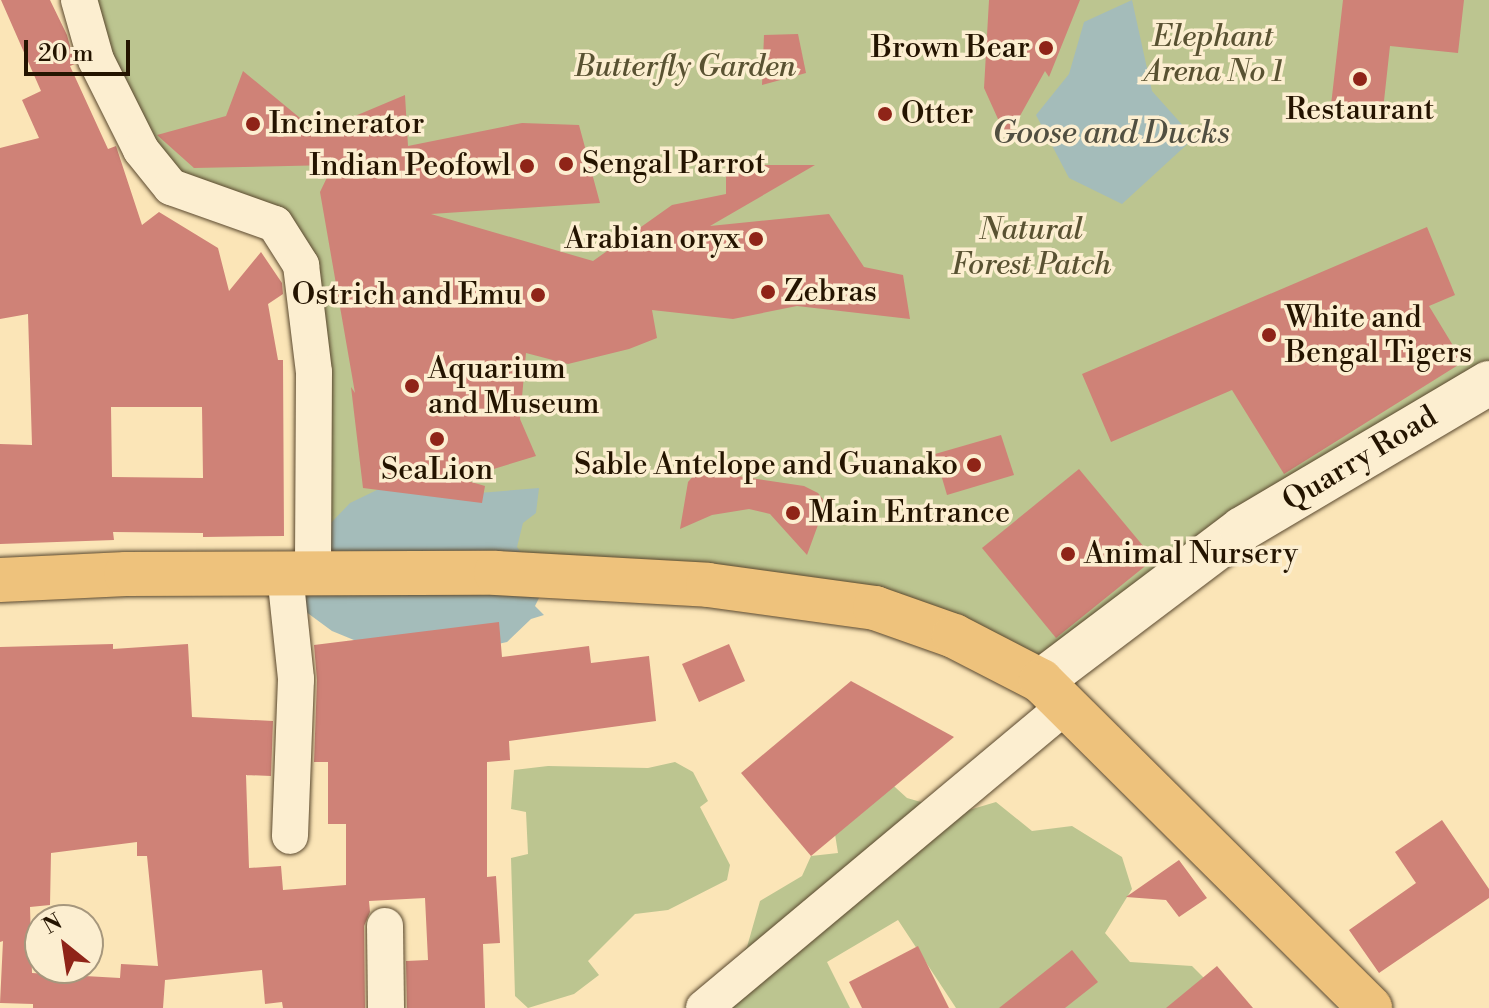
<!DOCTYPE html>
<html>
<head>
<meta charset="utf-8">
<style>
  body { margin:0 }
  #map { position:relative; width:1489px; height:1008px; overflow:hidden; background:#fbe5b7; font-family:"Libre Bodoni",serif }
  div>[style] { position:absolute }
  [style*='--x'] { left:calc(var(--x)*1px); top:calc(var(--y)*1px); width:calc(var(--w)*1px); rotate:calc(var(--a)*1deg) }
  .green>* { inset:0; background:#bcc590 }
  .water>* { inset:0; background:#a4bcba }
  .building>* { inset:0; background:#cf8277 }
  .roads { filter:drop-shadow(0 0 2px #5a482e) drop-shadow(0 0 2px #5a482e) }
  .street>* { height:36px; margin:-18px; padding:0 18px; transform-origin:18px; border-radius:18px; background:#fceed0 }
  .secondary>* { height:44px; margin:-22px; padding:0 22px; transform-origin:22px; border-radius:22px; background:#fceed0 }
  .primary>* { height:44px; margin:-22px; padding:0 22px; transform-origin:22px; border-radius:22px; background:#eec27c }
  .dots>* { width:22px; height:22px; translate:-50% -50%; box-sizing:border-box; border:4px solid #fceed0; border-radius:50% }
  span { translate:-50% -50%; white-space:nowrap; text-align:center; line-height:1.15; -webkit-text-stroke:7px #fceed0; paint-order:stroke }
  .park-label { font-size:30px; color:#595232; font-style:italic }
  .poi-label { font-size:30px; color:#241400 }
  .right { translate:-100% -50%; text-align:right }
  .left { translate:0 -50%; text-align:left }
  .street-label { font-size:30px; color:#241400 }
  .water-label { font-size:32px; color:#514f41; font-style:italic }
  .north { position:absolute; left:24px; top:904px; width:80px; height:80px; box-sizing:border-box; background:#fceed0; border:2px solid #a6977d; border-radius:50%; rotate:330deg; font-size:22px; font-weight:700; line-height:32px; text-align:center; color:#241400 }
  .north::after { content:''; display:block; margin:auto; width:28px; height:36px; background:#8f2418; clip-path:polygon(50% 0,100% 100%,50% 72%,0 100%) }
  .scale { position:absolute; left:24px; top:40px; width:106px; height:36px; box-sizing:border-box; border:4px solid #241400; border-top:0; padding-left:10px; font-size:24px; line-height:28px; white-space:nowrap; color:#241400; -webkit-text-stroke:6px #fceed0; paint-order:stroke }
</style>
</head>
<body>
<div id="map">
  <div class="green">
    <i style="clip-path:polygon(79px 0,1489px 0,1489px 383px,1041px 681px,875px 608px,313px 575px,314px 372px,275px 224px,171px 187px)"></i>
    <i style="clip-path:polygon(862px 757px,907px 798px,959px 813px,996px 802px,1032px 831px,1072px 826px,1122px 857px,1132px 889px,1105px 933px,1130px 962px,1192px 966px,1234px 1008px,956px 1008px,898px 920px,827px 962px,850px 1008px,685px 1008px,713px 985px,747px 947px,760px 901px,802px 876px,811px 856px,838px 853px,831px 809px)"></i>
    <i style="clip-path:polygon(675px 762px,693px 772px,708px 801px,700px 807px,730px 865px,727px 880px,668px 910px,635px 914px,588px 961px,599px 975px,574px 994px,528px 1008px,515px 996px,511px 858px,528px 854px,526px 812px,511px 809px,514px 770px,548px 766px,648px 768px)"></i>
  </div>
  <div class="water">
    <i style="clip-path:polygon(1132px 0,1152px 91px,1194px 138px,1122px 204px,1069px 178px,1036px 115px,1069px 74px,1084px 22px)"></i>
    <i style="clip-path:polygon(539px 488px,536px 513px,523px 523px,517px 547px,545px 586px,535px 606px,544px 615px,531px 619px,507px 642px,471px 650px,371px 647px,332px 631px,298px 606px,328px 526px,350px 503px,379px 489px,466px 494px)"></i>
  </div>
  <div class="building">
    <i style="clip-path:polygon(evenodd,1px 0,50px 0,67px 35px,75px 64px,70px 66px,108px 149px,116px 146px,142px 225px,159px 212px,218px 248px,229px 291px,261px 252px,282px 283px,283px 294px,268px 304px,278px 360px,283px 360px,284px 536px,203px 537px,203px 533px,113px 532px,114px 540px,0 544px,0 444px,32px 445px,28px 314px,0 319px,0 148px,39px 138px,22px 100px,41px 91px,1px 0,111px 407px,202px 407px,203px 478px,112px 477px,111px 407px)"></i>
    <i style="clip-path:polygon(989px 0,1080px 0,1049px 77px,1045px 71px,1007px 139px,984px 88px)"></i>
    <i style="clip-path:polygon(1343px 0,1464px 0,1458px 53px,1390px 46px,1383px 110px,1331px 105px)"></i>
    <i style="clip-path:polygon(798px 34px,806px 73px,762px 85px,764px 35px)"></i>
    <i style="clip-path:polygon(243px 71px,317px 132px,405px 95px,408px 146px,522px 123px,579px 125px,600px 203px,431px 214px,593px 261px,672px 205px,726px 194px,726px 165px,815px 165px,710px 226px,829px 214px,864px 267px,903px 275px,910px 319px,797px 306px,733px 319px,652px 310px,657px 338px,629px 349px,568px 364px,526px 353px,520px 419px,536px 456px,461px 479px,485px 486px,482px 503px,363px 488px,351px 387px,355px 393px,320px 192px,333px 165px,194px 168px,157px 135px,226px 116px)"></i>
    <i style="clip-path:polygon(1427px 227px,1455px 295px,1429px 306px,1463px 362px,1284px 474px,1232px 390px,1111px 442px,1082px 374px)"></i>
    <i style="clip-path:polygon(1001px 435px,1014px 475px,947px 495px,935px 454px)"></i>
    <i style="clip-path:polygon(1079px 469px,1154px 559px,1056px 638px,982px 548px)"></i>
    <i style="clip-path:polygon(704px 471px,804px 486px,818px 493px,826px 503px,807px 555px,770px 514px,749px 509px,712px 515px,680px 529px,688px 482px,695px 474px)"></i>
    <i style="clip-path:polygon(evenodd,499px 622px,502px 657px,589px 646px,591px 663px,649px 656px,656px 721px,509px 741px,510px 760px,487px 762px,487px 877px,496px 876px,500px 943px,483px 944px,485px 1008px,407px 1008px,406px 961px,428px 960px,425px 898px,369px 901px,370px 912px,364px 926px,365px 1008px,283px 1008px,282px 1002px,265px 1004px,262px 970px,165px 980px,163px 1008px,33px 1008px,33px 1004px,0 1003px,3px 941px,0 942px,0 647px,113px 644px,113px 649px,188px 644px,192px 717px,273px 721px,271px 776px,246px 775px,249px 868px,281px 866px,283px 890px,346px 885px,346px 824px,328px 824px,328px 762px,314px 762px,317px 680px,314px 645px,499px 622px,137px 842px,137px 856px,147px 856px,158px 966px,121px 964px,120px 978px,32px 973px,30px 907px,50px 905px,51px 853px,137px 842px)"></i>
    <i style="clip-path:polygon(729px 644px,745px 681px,699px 702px,682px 664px)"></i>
    <i style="clip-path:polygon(851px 681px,954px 737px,811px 856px,741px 773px)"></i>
    <i style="clip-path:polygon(1442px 820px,1489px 889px,1489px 898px,1379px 973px,1349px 930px,1416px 883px,1395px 852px)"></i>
    <i style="clip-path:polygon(1179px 860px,1207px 898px,1179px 917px,1166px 900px,1126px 897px)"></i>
    <i style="clip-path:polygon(918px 946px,949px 1008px,862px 1008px,849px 982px)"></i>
    <i style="clip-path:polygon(1072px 950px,1098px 982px,1065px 1008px,999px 1008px)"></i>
    <i style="clip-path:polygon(1217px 966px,1253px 1008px,1166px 1008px)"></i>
  </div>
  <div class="roads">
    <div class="street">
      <i style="--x:79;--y:0;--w:62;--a:74.2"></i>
      <i style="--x:96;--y:60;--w:101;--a:63.4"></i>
      <i style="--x:141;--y:150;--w:48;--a:51"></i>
      <i style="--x:171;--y:187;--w:110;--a:19.6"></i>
      <i style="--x:275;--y:224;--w:49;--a:57.6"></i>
      <i style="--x:301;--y:265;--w:108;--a:83.1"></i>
      <i style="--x:314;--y:372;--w:203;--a:90.3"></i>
      <i style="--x:285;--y:574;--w:106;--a:84"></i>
      <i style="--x:296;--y:679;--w:157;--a:92.2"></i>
      <i style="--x:385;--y:926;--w:82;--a:89.3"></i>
      <i style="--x:704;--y:1008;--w:472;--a:-39.9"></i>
    </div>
    <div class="secondary">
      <i style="--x:1041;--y:681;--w:252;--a:-37.1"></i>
      <i style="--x:1242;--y:529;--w:287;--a:-30.6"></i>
    </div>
    <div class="primary">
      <i style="--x:0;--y:580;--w:126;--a:-2.7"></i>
      <i style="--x:126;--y:574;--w:370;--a:-0.2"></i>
      <i style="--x:496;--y:573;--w:212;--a:3.2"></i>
      <i style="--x:708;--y:585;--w:169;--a:7.8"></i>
      <i style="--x:875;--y:608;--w:84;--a:19.5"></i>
      <i style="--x:954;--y:636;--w:98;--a:27.3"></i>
      <i style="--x:1041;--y:681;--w:464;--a:44.8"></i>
    </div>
  </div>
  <div class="dots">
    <i style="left:1046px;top:48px;background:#8f2418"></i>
    <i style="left:1360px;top:79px;background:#8f2418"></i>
    <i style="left:885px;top:114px;background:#8f2418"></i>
    <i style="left:253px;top:124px;background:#8f2418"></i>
    <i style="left:566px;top:164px;background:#8f2418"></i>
    <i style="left:527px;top:166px;background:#8f2418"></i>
    <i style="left:756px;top:239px;background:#8f2418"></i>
    <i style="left:768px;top:292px;background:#8f2418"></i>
    <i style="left:538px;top:295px;background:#8f2418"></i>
    <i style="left:1269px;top:335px;background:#8f2418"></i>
    <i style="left:412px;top:386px;background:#8f2418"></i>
    <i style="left:437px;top:439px;background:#8f2418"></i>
    <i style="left:974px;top:465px;background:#8f2418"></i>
    <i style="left:793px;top:513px;background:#8f2418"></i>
    <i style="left:1068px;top:554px;background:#8f2418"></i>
  </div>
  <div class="park-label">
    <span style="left:1213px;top:54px">Elephant<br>Arena No 1</span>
    <span style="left:685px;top:67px">Butterfly Garden</span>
    <span style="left:1031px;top:247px">Natural<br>Forest Patch</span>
  </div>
  <div class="poi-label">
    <span class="right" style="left:1030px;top:48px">Brown Bear</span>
    <span style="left:1360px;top:110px">Restaurant</span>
    <span class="left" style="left:901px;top:114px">Otter</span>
    <span class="left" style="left:269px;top:124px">Incinerator</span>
    <span class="left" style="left:582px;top:164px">Sengal Parrot</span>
    <span class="right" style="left:511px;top:166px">Indian Peofowl</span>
    <span class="right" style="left:740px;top:239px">Arabian oryx</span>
    <span class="left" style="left:784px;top:292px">Zebras</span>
    <span class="right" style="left:522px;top:295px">Ostrich and Emu</span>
    <span class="left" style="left:1285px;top:335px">White and<br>Bengal Tigers</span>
    <span class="left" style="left:428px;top:386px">Aquarium<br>and Museum</span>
    <span class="right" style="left:958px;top:465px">Sable Antelope and Guanako</span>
    <span style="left:437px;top:470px">SeaLion</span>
    <span class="left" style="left:809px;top:513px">Main Entrance</span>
    <span class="left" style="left:1084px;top:554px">Animal Nursery</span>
  </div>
  <div class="street-label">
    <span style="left:1360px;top:459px;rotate:-31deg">Quarry Road</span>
  </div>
  <div class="water-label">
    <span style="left:1111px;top:133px">Goose and Ducks</span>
  </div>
  <div class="north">N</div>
  <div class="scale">20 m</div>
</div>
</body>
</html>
